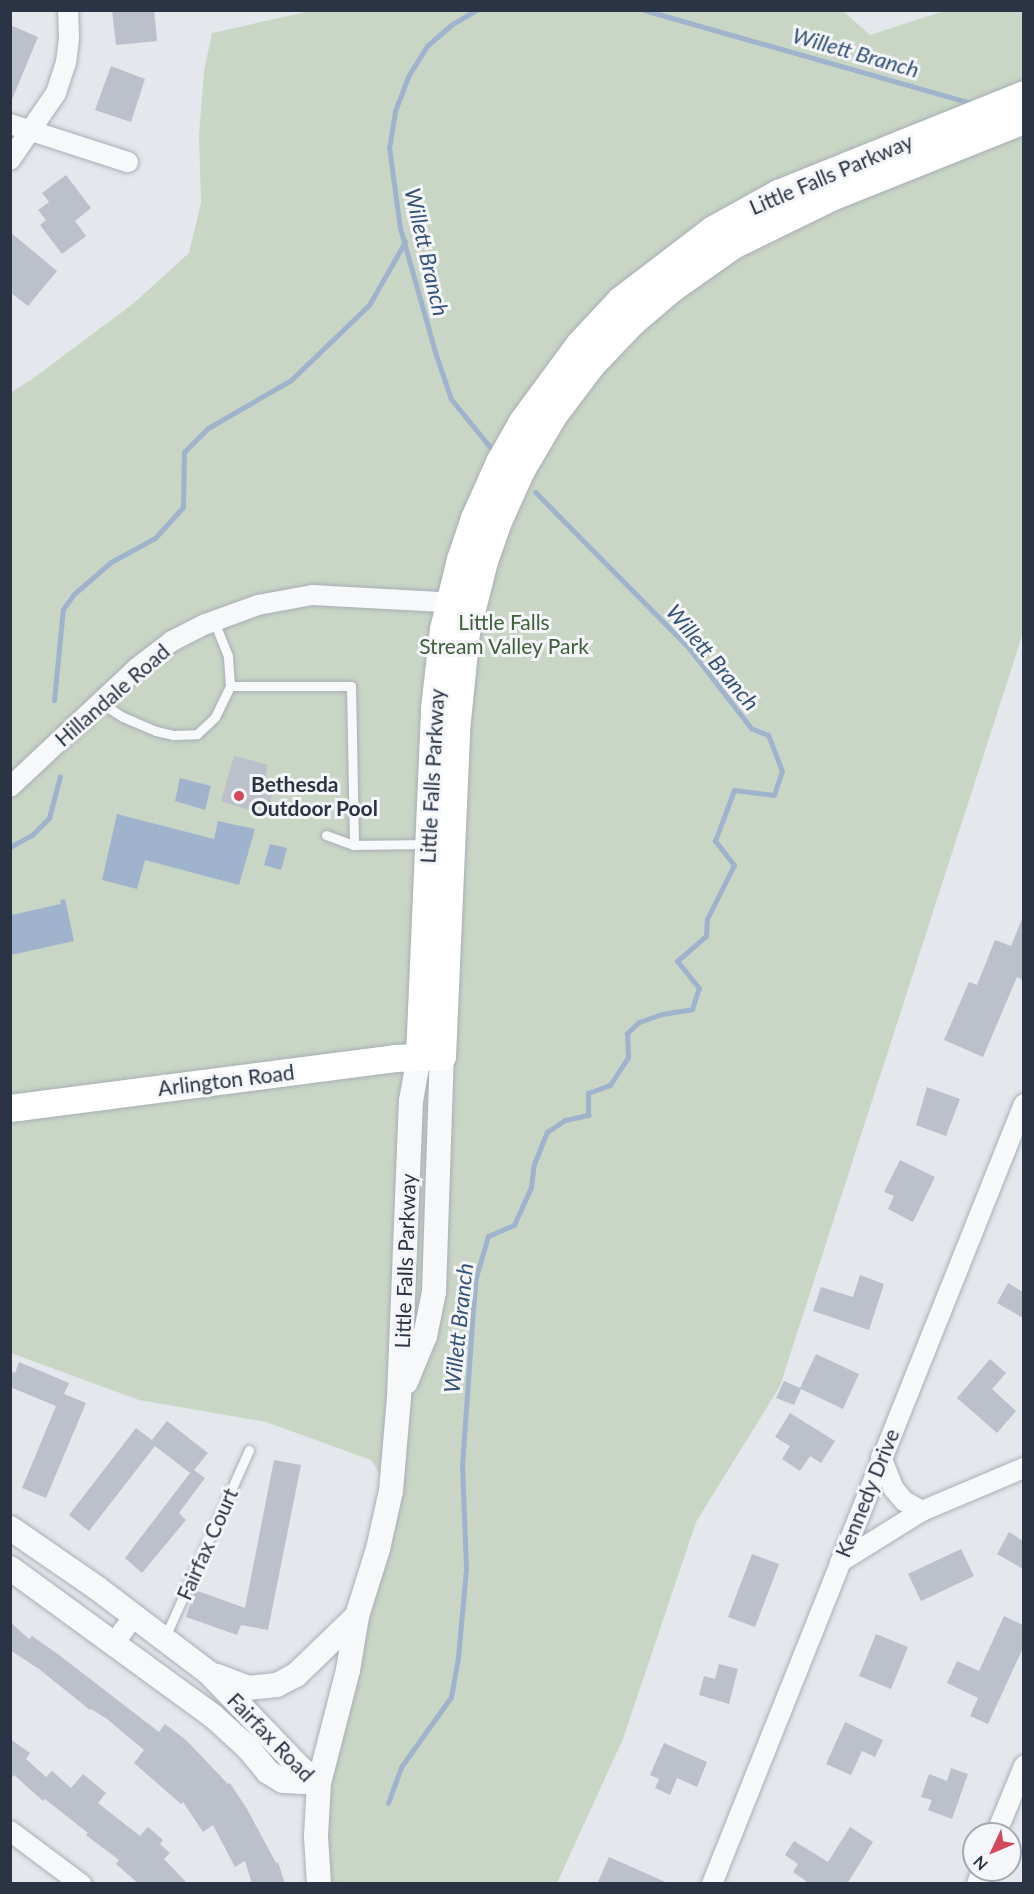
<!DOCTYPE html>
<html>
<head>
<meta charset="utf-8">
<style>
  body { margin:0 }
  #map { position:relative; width:1034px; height:1894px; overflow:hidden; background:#e4e7ec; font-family:Lato,sans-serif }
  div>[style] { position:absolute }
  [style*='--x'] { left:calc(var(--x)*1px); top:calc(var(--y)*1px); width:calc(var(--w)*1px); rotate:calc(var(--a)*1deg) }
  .green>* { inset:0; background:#c9d6c5 }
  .water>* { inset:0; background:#9fb4cc }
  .stream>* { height:5px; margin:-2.5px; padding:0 2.5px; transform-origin:2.5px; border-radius:2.5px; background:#9fb4cc }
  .building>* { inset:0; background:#bbc0ca }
  .roads { filter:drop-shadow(0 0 2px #a9aeb7) drop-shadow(0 0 2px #a9aeb7) }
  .service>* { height:9px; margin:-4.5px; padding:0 4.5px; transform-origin:4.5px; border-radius:4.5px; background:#f7f8fa }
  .minor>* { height:20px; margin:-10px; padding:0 10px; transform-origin:10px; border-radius:10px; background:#f7f8fa }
  .tertiary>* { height:24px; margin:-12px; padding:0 12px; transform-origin:12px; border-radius:12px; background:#f7f8fa }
  .secondary>* { height:27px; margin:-13.5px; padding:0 13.5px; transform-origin:13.5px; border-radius:13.5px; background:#fff }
  .dots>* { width:16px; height:16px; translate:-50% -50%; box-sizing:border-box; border:3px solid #f4f6f9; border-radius:50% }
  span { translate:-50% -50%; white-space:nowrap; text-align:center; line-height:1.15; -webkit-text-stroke:6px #f4f6f9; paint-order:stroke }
  .street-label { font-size:21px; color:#2b3445 }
  .park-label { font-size:21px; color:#3f6138 }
  .poi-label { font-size:21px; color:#2b3445; font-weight:700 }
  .left { translate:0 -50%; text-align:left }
  .water-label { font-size:22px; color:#34527a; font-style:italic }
  .frame { position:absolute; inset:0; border:12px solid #2b3445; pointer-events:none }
  .north { position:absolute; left:962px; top:1822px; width:60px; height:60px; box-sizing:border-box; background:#f4f6f9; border:2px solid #a4a8b1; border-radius:50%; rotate:226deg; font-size:16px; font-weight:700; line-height:24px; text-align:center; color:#2b3445 }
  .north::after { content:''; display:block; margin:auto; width:21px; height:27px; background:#d1495b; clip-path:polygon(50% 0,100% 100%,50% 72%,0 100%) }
</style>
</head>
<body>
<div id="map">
  <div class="green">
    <i style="clip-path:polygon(315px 10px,842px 10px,870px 35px,944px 11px,1023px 11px,1023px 633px,780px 1386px,696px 1522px,623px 1739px,557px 1883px,320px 1883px,319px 1783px,391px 1492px,371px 1460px,266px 1422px,139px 1400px,11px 1353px,11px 392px,31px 380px,134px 303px,189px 253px,201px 203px,199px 135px,204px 71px,212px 33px)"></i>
  </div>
  <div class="water">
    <i style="clip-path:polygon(180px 778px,211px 786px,205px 810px,175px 801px)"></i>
    <i style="clip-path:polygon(117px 814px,214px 839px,218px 821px,255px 829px,239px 885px,145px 860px,137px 889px,102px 880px)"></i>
    <i style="clip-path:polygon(270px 844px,287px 848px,281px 870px,264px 865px)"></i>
    <i style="clip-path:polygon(65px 899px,74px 941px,11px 955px,11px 915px,61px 904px,60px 900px)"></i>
  </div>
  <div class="stream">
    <i style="--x:476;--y:10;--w:29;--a:149"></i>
    <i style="--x:451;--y:25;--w:32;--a:139"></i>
    <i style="--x:427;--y:46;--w:36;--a:122"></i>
    <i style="--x:408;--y:77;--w:36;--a:111"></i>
    <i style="--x:395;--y:111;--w:36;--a:99"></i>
    <i style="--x:389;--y:147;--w:82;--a:82.3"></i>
    <i style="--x:400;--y:228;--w:132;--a:74.2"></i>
    <i style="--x:436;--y:355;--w:46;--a:71.2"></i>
    <i style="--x:451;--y:399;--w:62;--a:50.9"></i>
    <i style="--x:644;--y:10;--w:343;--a:15.9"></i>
    <i style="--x:54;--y:700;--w:91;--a:-84.4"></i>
    <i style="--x:63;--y:609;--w:19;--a:-54"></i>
    <i style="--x:74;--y:594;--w:49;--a:-40.9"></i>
    <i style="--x:111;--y:562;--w:50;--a:-28.6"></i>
    <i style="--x:155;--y:538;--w:42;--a:-47.9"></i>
    <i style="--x:183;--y:507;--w:55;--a:-89"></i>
    <i style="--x:184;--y:452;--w:34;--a:-45"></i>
    <i style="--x:208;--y:428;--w:96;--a:-30"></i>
    <i style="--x:291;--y:380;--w:108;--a:-43.9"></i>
    <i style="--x:369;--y:305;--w:73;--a:-60.3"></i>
    <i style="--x:10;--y:847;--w:25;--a:-29"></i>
    <i style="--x:32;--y:835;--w:24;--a:-45"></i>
    <i style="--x:49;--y:818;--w:43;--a:-75.3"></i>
    <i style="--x:388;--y:1803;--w:38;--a:-70"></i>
    <i style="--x:401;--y:1767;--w:86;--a:-54.5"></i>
    <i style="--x:451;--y:1697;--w:40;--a:-80"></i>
    <i style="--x:458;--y:1658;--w:90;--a:-84.9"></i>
    <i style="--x:466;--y:1568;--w:102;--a:-92.2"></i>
    <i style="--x:462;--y:1466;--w:156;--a:-86"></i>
    <i style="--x:473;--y:1310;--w:33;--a:-85"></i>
    <i style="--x:476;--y:1277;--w:43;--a:-73.7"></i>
    <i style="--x:488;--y:1236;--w:28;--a:-23"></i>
    <i style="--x:514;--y:1225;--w:42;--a:-65.9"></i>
    <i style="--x:531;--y:1187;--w:23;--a:-83"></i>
    <i style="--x:534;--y:1164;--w:35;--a:-68"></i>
    <i style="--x:547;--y:1132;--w:22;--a:-34"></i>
    <i style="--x:565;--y:1120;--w:24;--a:-12"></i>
    <i style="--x:588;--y:1115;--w:22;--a:-90"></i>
    <i style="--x:588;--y:1093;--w:23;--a:-20"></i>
    <i style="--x:610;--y:1085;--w:33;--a:-57"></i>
    <i style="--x:628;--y:1057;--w:24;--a:-92"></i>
    <i style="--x:627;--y:1033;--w:16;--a:-43"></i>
    <i style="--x:639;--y:1022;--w:24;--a:-19"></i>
    <i style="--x:662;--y:1014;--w:30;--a:-9"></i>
    <i style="--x:692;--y:1009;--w:22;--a:-72"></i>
    <i style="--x:699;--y:988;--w:35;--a:-129"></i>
    <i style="--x:677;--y:961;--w:38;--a:-41"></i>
    <i style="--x:706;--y:936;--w:17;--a:-87"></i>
    <i style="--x:707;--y:919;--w:60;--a:-63.4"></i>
    <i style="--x:734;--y:865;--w:31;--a:-128"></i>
    <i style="--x:715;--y:841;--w:54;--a:-69.6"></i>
    <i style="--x:734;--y:790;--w:40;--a:7.1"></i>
    <i style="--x:774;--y:795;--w:25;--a:-72"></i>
    <i style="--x:782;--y:771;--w:39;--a:-111"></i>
    <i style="--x:768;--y:735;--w:18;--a:-158"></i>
    <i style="--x:751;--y:728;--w:101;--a:-127.8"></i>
    <i style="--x:689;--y:648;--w:219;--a:-134.6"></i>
  </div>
  <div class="building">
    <i style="clip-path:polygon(112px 10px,154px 10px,157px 41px,116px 45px)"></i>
    <i style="clip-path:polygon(10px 25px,38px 37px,11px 102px,10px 102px)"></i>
    <i style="clip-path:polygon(111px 66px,145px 79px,131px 122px,95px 110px)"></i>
    <i style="clip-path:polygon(66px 175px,91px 208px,75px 221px,86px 236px,62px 254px,40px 225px,46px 220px,38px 210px,49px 202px,42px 193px)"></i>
    <i style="clip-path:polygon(10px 232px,57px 271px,28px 306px,10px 292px)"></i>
    <i style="clip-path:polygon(234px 756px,268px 765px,265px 780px,275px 782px,270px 804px,259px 801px,256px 812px,221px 801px)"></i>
    <i style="clip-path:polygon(1023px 916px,1023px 980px,1017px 977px,983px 1057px,944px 1040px,969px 982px,977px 985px,995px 940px,1011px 946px)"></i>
    <i style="clip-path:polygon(927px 1087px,960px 1099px,946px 1136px,916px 1125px)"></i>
    <i style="clip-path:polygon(900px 1160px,935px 1177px,913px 1222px,888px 1209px,894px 1196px,884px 1192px)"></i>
    <i style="clip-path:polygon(860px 1275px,884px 1284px,869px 1330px,813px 1311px,821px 1287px,853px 1297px)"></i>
    <i style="clip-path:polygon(1008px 1283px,1023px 1292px,1023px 1318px,997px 1303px)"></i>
    <i style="clip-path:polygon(816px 1354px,859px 1374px,843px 1409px,801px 1389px,794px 1405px,776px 1398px,784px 1381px,800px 1388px)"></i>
    <i style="clip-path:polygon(990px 1359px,1006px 1373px,992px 1389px,1016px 1411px,997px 1433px,957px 1398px)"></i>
    <i style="clip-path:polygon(19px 1362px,69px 1383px,64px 1394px,86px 1403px,46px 1498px,22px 1488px,56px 1406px,10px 1387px,10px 1371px,15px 1373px)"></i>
    <i style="clip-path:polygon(790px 1413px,835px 1441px,821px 1463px,810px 1456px,800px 1471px,782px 1459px,790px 1446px,775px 1437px)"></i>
    <i style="clip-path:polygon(167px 1421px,208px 1453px,194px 1470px,205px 1478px,179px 1513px,186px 1520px,142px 1573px,125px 1558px,190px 1473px,155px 1446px,89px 1531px,69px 1515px,136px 1428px,152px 1440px)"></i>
    <i style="clip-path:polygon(274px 1460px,301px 1465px,268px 1630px,241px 1625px,237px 1635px,186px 1617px,195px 1590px,245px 1608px)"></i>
    <i style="clip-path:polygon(1009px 1532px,1023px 1541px,1023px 1569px,997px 1554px)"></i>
    <i style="clip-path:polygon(961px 1549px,974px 1576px,921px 1601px,908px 1574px)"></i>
    <i style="clip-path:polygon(752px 1554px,779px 1564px,755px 1627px,728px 1617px)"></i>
    <i style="clip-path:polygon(1004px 1616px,1023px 1625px,1023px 1648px,988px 1724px,970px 1716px,978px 1698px,947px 1683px,957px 1661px,979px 1671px)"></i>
    <i style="clip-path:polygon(10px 1622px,29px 1639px,32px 1636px,59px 1655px,159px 1732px,165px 1724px,186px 1740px,228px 1784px,230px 1783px,247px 1809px,276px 1863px,278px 1862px,285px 1884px,252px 1884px,245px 1861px,235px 1867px,213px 1825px,203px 1832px,183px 1802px,181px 1804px,134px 1763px,144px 1750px,107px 1719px,91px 1709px,90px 1710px,39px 1669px,10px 1650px)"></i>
    <i style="clip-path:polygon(876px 1634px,908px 1647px,891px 1689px,859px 1676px)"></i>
    <i style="clip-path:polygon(719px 1664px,738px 1669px,729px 1704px,699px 1695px,704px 1676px,715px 1679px)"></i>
    <i style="clip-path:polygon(845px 1722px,883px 1740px,875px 1757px,862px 1751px,851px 1775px,826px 1764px)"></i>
    <i style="clip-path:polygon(10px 1739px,30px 1753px,26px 1759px,46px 1777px,52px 1771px,71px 1788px,83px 1774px,106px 1793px,98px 1803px,140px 1836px,148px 1827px,163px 1840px,160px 1844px,170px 1853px,164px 1859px,188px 1884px,139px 1884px,116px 1864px,119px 1860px,86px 1835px,88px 1833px,45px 1799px,43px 1801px,14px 1775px,10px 1780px)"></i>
    <i style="clip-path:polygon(664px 1743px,707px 1762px,697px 1787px,677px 1778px,670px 1795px,655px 1788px,659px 1779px,650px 1775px)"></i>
    <i style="clip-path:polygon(951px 1768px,968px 1774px,952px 1819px,928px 1810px,932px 1800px,921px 1797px,929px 1774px,947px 1781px)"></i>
    <i style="clip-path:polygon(850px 1827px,873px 1842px,847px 1884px,810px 1884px,793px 1872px,798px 1864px,785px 1855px,794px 1841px,828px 1862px)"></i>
    <i style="clip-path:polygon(609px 1857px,670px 1884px,597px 1884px)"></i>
  </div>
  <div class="roads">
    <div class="service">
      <i style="--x:230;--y:686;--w:121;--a:0"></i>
      <i style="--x:351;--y:686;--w:159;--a:88.9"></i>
      <i style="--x:99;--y:702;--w:28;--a:32"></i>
      <i style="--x:123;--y:717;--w:36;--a:23"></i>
      <i style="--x:156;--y:731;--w:18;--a:13"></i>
      <i style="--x:174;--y:735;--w:23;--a:-2"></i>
      <i style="--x:197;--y:734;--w:25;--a:-43"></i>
      <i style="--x:215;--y:717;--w:34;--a:-64"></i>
      <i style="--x:230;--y:686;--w:30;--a:-94"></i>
      <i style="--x:228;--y:656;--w:38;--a:-112"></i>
      <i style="--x:326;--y:835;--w:30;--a:20"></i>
      <i style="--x:354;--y:845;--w:71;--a:-0.8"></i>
      <i style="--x:165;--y:1637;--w:205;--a:-65.8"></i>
    </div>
    <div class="minor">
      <i style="--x:10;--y:124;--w:124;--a:17.9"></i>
      <i style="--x:10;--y:160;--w:81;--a:-55.5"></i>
      <i style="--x:56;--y:93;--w:32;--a:-72"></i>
      <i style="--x:66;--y:63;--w:26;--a:-83"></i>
      <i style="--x:69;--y:37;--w:27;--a:-92"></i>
      <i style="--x:10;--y:787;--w:174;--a:-43.1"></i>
      <i style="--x:137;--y:668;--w:44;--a:-37.6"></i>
      <i style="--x:172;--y:641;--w:38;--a:-27"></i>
      <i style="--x:206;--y:624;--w:55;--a:-20.1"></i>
      <i style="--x:258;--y:605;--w:55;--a:-10.5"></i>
      <i style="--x:312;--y:595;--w:150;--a:3.1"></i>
      <i style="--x:881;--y:1457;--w:35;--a:68"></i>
      <i style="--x:894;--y:1489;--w:16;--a:50"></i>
      <i style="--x:904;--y:1501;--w:21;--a:29"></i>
      <i style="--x:840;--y:1562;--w:97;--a:-31.9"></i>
      <i style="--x:922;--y:1511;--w:111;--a:-22.9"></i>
      <i style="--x:115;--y:1642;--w:32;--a:-54"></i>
      <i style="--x:10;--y:1831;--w:89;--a:36.7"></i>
      <i style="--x:996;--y:1834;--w:74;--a:-67.6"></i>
      <i style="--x:712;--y:1884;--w:840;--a:-68.2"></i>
      <i style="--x:977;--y:1884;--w:15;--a:-70"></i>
    </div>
    <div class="tertiary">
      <i style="--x:406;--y:1382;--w:50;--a:-67.6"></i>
      <i style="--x:425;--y:1336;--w:45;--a:-78.4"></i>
      <i style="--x:434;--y:1292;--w:236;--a:-88.1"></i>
      <i style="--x:10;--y:1528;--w:106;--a:34.6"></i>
      <i style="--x:97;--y:1588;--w:141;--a:37.2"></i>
      <i style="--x:209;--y:1673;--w:132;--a:46.2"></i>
      <i style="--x:300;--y:1768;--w:24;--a:38"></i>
      <i style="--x:10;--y:1568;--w:251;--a:36.1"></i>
      <i style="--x:213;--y:1716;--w:47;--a:42.4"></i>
      <i style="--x:248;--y:1748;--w:31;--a:50"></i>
      <i style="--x:268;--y:1772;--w:17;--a:31"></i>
      <i style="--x:283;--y:1781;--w:36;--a:3"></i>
      <i style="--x:217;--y:1676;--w:33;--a:21"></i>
      <i style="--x:248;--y:1688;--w:29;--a:-6"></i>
      <i style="--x:277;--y:1685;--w:21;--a:-28"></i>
      <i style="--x:296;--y:1675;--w:85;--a:-44"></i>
      <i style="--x:319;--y:1884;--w:48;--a:-93.6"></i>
      <i style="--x:316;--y:1836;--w:53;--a:-86.8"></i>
      <i style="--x:319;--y:1783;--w:117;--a:-75.6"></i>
      <i style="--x:348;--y:1670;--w:55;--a:-80.5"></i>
      <i style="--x:357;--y:1616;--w:70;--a:-72.6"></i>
      <i style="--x:378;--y:1549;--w:59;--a:-77.4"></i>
      <i style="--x:391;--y:1491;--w:93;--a:-85.1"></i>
      <i style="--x:399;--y:1398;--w:297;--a:-87.7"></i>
      <i style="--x:411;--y:1101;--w:46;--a:-79.9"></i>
    </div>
    <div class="secondary">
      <i style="--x:419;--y:1056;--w:348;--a:-87.5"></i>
      <i style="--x:434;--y:708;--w:80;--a:-83.5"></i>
      <i style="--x:443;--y:629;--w:72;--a:-76.3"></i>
      <i style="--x:460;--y:559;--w:43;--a:-71.1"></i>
      <i style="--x:474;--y:518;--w:61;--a:-65.9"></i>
      <i style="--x:499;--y:462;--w:48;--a:-60.3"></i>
      <i style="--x:523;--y:420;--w:94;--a:-53.6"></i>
      <i style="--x:579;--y:344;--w:60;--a:-47"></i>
      <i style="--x:620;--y:300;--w:117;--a:-37.4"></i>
      <i style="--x:713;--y:229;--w:74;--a:-29"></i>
      <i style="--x:778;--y:193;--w:265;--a:-21.9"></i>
      <i style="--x:10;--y:1108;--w:388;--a:-7.4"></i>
      <i style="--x:395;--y:1058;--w:47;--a:-2.4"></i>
      <i style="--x:442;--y:1056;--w:326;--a:-87.5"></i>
      <i style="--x:456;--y:730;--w:99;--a:-84.2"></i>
      <i style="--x:466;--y:632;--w:73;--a:-75.8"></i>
      <i style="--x:484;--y:561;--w:42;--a:-70.7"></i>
      <i style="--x:498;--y:521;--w:56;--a:-65.7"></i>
      <i style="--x:521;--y:470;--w:65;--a:-59.5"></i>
      <i style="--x:554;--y:414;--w:61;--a:-52.9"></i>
      <i style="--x:591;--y:365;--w:59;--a:-46.4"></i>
      <i style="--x:632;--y:322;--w:52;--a:-40.4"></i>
      <i style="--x:672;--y:288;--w:75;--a:-35.2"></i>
      <i style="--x:733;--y:245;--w:109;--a:-26.1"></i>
      <i style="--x:831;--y:197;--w:208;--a:-21.8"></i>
    </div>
  </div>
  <div class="dots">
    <i style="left:239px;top:796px;background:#d1495b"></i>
  </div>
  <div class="street-label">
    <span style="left:831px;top:174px;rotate:-23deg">Little Falls Parkway</span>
    <span style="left:112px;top:695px;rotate:-41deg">Hillandale Road</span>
    <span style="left:432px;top:776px;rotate:-87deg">Little Falls Parkway</span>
    <span style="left:226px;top:1080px;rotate:-7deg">Arlington Road</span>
    <span style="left:405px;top:1261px;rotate:-88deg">Little Falls Parkway</span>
    <span style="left:867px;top:1493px;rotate:-68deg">Kennedy Drive</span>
    <span style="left:207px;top:1544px;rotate:-66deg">Fairfax Court</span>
    <span style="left:271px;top:1737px;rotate:46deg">Fairfax Road</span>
  </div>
  <div class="park-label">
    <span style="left:504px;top:634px">Little Falls<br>Stream Valley Park</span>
  </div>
  <div class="poi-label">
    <span class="left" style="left:251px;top:796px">Bethesda<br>Outdoor Pool</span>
  </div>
  <div class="water-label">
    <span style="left:856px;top:52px;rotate:16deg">Willett Branch</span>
    <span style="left:427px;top:252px;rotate:77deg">Willett Branch</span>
    <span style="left:713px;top:657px;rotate:50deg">Willett Branch</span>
    <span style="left:458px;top:1328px;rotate:-84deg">Willett Branch</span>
  </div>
  <div class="frame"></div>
  <div class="north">N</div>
</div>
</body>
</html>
